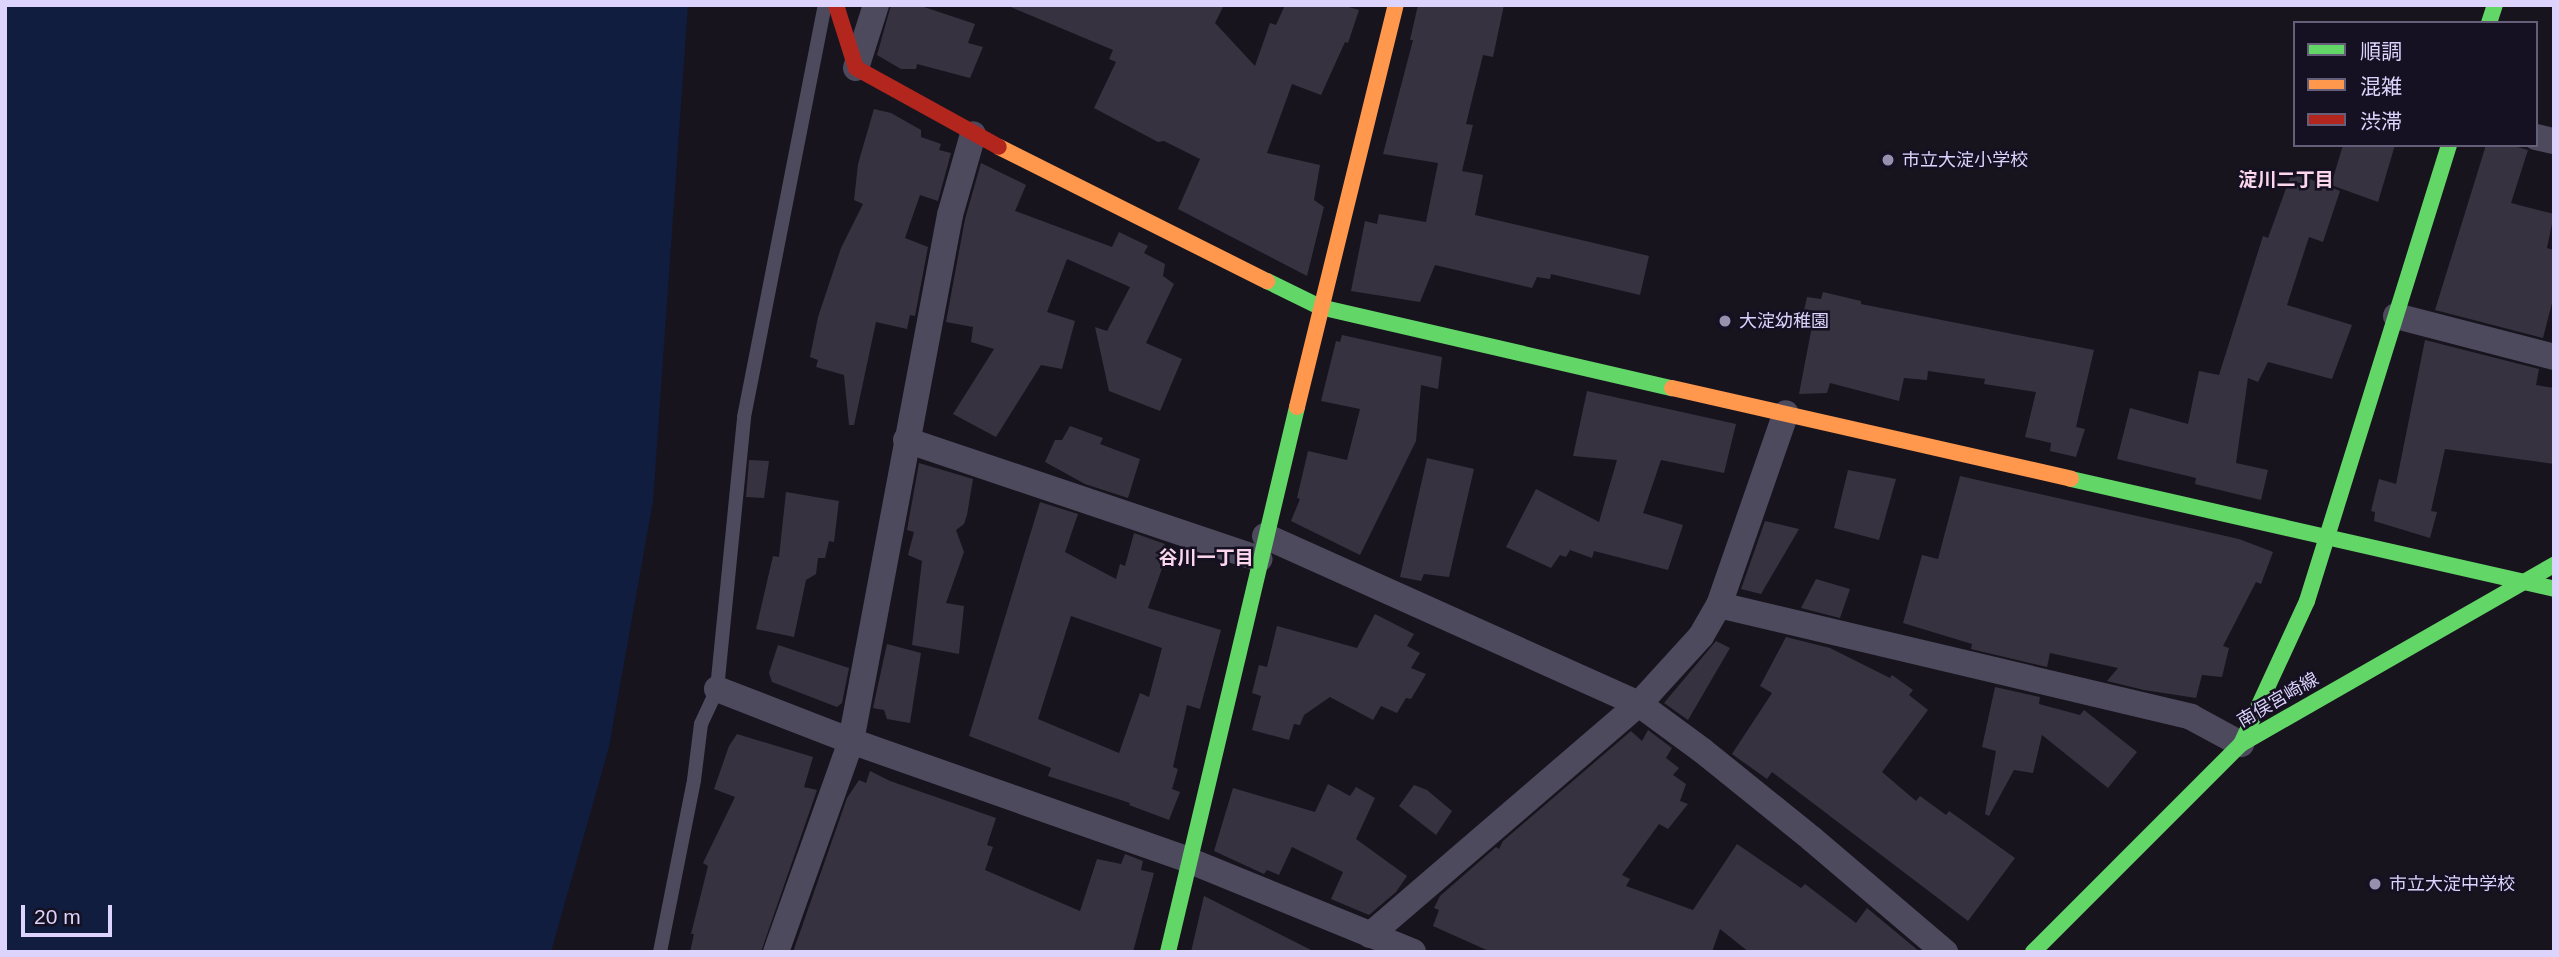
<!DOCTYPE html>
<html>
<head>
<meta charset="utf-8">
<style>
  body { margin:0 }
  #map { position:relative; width:2559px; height:957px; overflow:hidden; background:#17141e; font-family:Helvetica,"Noto Sans JP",sans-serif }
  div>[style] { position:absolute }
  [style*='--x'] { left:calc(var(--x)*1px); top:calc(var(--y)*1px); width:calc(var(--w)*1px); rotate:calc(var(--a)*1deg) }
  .water>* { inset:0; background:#101d3f }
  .building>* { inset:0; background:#363240 }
  .lane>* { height:14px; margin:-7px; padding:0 7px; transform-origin:7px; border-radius:7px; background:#4d4a5e }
  .street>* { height:26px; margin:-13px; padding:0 13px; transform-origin:13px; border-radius:13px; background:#4d4a5e }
  .fast>* { height:16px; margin:-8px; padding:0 8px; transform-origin:8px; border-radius:8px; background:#63d668 }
  .slow>* { height:16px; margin:-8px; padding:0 8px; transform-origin:8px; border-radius:8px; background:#ff974d }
  .jam>* { height:16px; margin:-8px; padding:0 8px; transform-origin:8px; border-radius:8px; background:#b3261e }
  .dots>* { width:19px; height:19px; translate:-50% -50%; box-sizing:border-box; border:4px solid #151022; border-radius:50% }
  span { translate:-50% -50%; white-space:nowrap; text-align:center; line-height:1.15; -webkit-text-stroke:5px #151022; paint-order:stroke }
  .poi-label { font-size:18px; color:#dcd4fc }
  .left { translate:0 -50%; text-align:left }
  .street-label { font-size:18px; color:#dcd4fc }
  .neighbourhood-label { font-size:19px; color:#fcd6eb; font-weight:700 }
  .frame { position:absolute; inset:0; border:7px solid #dcd4fc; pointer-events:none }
  .legend { position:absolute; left:2293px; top:21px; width:245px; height:126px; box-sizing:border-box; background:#151022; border:2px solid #655e79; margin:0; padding:9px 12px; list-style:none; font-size:21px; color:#dcd4fc }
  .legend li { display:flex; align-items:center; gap:14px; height:35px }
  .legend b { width:35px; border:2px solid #655e79 }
  .scale { position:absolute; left:21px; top:905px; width:91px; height:32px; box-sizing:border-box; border:4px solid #dcd4fc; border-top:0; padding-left:9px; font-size:21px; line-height:24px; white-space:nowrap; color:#dcd4fc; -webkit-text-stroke:5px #151022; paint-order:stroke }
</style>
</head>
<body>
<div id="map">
  <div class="water">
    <i style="clip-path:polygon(5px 5px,688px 5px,653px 501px,609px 747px,551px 952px,5px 952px)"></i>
  </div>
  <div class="building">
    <i style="clip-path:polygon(891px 5px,918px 5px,975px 24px,968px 43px,983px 47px,970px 78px,917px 64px,916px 69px,901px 69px,877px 55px)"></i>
    <i style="clip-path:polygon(1006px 5px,1224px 5px,1215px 23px,1255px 66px,1270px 23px,1276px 25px,1285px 5px,1342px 5px,1359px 10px,1348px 43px,1345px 42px,1321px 95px,1292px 84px,1267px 153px,1320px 165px,1314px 200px,1324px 207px,1307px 276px,1178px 209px,1200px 159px,1164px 141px,1158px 142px,1094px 108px,1116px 62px,1109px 59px,1113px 50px)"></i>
    <i style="clip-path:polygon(1418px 5px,1504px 5px,1493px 57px,1483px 55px,1466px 124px,1473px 125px,1462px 171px,1483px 175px,1475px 215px,1649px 256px,1640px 295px,1551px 274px,1550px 279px,1537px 277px,1532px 288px,1435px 265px,1420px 302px,1351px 291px,1365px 221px,1377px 224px,1379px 214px,1426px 222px,1438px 163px,1383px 154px,1413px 40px,1410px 40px)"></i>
    <i style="clip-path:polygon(874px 109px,891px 113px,921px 130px,921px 137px,941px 144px,939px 150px,951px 153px,938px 201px,920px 195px,905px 238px,928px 247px,915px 316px,910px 315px,907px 329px,876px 322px,854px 425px,849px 425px,844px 375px,816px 367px,818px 360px,810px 357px,818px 317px,841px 248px,863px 204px,854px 200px,858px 164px)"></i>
    <i style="clip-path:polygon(2343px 145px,2395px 145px,2378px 202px,2331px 185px)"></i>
    <i style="clip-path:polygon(2486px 145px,2510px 145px,2528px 150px,2511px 203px,2554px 214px,2547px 248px,2554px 250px,2554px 295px,2543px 338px,2435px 310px)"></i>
    <i style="clip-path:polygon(981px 163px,1026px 185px,1015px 211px,1112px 247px,1119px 232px,1148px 246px,1144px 253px,1165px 264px,1163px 276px,1174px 284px,1146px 343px,1182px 359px,1160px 411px,1109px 391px,1095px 327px,1107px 331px,1130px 287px,1067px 259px,1047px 312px,1075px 321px,1062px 369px,1041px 365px,996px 437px,953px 414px,994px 349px,971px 342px,973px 327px,946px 322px,965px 219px)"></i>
    <i style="clip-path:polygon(2292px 172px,2340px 191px,2323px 242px,2309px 237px,2287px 305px,2352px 325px,2332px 379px,2268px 362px,2258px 382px,2248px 378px,2236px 463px,2268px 470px,2261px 500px,2195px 484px,2196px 478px,2117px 459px,2130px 408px,2188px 424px,2199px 371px,2219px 375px,2263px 236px,2268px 238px)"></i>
    <i style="clip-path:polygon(1823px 292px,1861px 301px,1861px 304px,2094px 350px,2076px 427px,2085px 429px,2076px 457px,2050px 451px,2051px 443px,2025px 437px,2036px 392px,1984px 384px,1985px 379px,1928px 371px,1927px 380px,1904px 378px,1899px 401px,1830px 383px,1827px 393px,1799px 394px,1812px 326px,1801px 324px,1807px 297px,1821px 299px)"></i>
    <i style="clip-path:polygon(1342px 335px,1442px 357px,1438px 389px,1421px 385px,1416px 441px,1360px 555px,1291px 521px,1300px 499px,1297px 498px,1308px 451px,1347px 460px,1360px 409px,1321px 401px,1336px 341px,1340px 342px)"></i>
    <i style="clip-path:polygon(2425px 340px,2539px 369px,2536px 385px,2554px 388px,2554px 464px,2445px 449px,2431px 511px,2437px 512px,2430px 538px,2374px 521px,2375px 512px,2371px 511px,2379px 479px,2396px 484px)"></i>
    <i style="clip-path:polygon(1587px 391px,1736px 424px,1724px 473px,1661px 460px,1643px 513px,1683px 525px,1668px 570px,1594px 551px,1592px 558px,1570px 550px,1566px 557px,1560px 555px,1551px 568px,1506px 547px,1536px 489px,1599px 522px,1617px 460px,1573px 456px)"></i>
    <i style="clip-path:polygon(1070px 426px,1103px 438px,1100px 444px,1140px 459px,1128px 498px,1085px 484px,1045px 462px,1055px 440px,1062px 440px)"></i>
    <i style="clip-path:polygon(1427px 458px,1474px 469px,1449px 577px,1424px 574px,1421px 581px,1400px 577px)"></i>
    <i style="clip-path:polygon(749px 460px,769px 461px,764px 498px,746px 497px)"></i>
    <i style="clip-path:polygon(919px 463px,973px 479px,967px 515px,964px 524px,956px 530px,964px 552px,946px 603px,964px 606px,959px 654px,912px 645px,922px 561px,908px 555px,914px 532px,907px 530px)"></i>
    <i style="clip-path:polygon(1848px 470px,1896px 479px,1879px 540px,1834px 528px)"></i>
    <i style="clip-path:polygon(1960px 476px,2239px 539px,2273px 552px,2261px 584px,2256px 582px,2223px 646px,2229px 648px,2222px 677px,2202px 675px,2196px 698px,2144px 690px,2107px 681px,2118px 668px,2050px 653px,2047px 667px,1971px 649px,1972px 644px,1903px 623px,1922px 555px,1938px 559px)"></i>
    <i style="clip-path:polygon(786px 492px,839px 501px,834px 542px,829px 541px,825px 558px,818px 558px,816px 574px,806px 580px,794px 637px,756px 629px,773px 556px,779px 557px)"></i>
    <i style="clip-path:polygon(evenodd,1040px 502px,1078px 514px,1065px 552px,1116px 579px,1120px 564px,1125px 566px,1134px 533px,1165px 544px,1161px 557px,1165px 560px,1148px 608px,1221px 630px,1200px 709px,1187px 705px,1173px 767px,1178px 769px,1172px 789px,1180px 792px,1169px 820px,1129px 805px,1130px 803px,1048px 776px,1051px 768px,969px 736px,1040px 502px,1071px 616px,1162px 648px,1149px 697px,1140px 693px,1119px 753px,1038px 719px,1071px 616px)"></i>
    <i style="clip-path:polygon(1765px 521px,1799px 529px,1761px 594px,1741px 589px)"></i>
    <i style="clip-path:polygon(1816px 579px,1850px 589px,1840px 618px,1801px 608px)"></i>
    <i style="clip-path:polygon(1375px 614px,1414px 634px,1407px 646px,1420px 653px,1411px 668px,1426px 674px,1411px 699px,1406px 698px,1397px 713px,1381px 706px,1373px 720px,1330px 697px,1304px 715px,1300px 725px,1294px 724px,1289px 740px,1252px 730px,1261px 696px,1252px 693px,1259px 665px,1267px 667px,1277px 626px,1357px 648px)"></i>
    <i style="clip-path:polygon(1786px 637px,1830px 648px,1890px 678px,1892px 675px,1913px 690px,1909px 695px,1928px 710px,1882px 772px,1916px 801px,1920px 796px,1946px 815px,1949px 811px,2015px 858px,1968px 921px,1772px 772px,1767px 779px,1732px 754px,1772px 693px,1760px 686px)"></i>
    <i style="clip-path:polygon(1716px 641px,1730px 648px,1688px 720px,1664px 703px)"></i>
    <i style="clip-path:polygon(887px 644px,921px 653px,910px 723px,887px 719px,884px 710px,873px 708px)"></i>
    <i style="clip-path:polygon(778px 645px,849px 668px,842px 703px,837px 707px,772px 682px,769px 673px)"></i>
    <i style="clip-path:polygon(1995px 687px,2040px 697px,2039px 704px,2080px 715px,2084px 710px,2137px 752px,2108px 788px,2042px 735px,2033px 773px,2014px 770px,1989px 816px,1985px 814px,1996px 751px,1982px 747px)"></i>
    <i style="clip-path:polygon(1648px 730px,1672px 748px,1666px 758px,1679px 768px,1673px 775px,1686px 784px,1680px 801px,1688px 804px,1668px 829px,1659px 824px,1622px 875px,1630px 879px,1626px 886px,1693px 910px,1737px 844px,1801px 888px,1805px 884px,1856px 923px,1867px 908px,1920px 952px,1749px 952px,1720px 929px,1712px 952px,1491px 952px,1433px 926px,1439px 910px,1434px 908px,1440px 896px,1496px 847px,1499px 849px,1503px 841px,1631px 731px,1642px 741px)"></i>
    <i style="clip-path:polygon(737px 734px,813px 757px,804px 787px,817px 790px,761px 952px,690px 952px,694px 934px,691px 934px,708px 866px,703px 863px,735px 797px,714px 789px,729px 746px)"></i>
    <i style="clip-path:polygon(870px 771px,890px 781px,996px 818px,987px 845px,993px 847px,985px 870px,1080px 911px,1097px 859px,1121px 864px,1125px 854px,1143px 861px,1141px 870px,1154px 873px,1133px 952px,793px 952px,847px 798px,859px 780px,866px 783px)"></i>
    <i style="clip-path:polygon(1328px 784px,1350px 796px,1356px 787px,1375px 798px,1356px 839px,1407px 876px,1396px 892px,1369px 915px,1331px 899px,1343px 872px,1292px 847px,1279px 875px,1267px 870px,1264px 874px,1214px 851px,1233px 788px,1315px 812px)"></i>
    <i style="clip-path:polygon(1414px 785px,1427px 790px,1452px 811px,1436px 835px,1399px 806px)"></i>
    <i style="clip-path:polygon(1204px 896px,1216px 902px,1315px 952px,1191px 952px)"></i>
  </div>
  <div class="lane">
    <i style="--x:660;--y:952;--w:175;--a:-78.8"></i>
    <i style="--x:694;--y:780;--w:56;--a:-82.9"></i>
    <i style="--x:701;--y:724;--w:38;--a:-65"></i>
    <i style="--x:717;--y:689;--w:273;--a:-84.3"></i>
    <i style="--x:744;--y:417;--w:420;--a:-78.9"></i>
  </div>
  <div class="street">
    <i style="--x:856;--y:68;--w:66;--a:-72.4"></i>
    <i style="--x:2536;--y:137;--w:18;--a:13"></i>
    <i style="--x:2396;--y:316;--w:163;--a:14.5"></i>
    <i style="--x:906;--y:440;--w:373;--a:18.6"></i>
    <i style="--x:1265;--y:536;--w:410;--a:24.2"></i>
    <i style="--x:1639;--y:704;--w:79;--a:36.3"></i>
    <i style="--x:1703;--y:751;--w:140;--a:38.9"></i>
    <i style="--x:1812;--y:839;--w:175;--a:40.4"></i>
    <i style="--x:1719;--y:605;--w:485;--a:13.3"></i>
    <i style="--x:2191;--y:717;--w:57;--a:28.4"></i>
    <i style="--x:717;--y:689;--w:144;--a:21.2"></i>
    <i style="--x:851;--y:741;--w:357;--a:19.4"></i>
    <i style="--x:1188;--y:860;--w:243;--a:22.2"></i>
    <i style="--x:1370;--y:935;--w:355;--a:-40.7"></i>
    <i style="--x:1639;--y:704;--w:92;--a:-47.6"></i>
    <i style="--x:1701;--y:636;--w:36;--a:-60"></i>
    <i style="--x:1719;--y:605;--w:203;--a:-70.8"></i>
    <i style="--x:776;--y:952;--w:224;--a:-70.4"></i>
    <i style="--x:851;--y:741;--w:535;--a:-79.34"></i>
    <i style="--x:950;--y:215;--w:84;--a:-74.1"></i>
  </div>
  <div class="fast">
    <i style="--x:2489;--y:23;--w:19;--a:-72"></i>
    <i style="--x:1267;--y:281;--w:59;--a:26.1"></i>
    <i style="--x:1320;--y:307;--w:361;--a:13"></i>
    <i style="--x:2071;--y:479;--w:495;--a:12.8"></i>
    <i style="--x:2241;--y:744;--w:157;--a:-65.2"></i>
    <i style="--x:2307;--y:601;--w:478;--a:-72.7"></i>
    <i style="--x:1168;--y:952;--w:560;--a:-76.68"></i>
    <i style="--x:2033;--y:952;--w:294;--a:-45"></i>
    <i style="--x:2241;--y:744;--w:361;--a:-29.8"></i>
  </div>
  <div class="slow">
    <i style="--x:999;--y:147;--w:300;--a:26.6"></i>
    <i style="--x:1672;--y:388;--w:409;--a:12.8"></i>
    <i style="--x:1297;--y:407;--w:414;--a:-76.2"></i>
  </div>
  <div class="jam">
    <i style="--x:836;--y:5;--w:66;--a:72.4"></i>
    <i style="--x:856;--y:68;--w:163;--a:28.9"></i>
  </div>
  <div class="dots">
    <i style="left:1888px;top:160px;background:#9791ae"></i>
    <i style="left:1725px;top:321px;background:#9791ae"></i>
    <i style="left:2375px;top:884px;background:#9791ae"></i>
  </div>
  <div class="poi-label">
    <span class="left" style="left:1902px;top:160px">市立大淀小学校</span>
    <span class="left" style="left:1739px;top:321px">大淀幼稚園</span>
    <span class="left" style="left:2389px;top:884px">市立大淀中学校</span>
  </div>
  <div class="street-label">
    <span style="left:2278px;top:700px;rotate:-30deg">南俣宮崎線</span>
  </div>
  <div class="neighbourhood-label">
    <span style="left:2286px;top:180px">淀川二丁目</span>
    <span style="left:1206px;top:558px">谷川一丁目</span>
  </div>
  <div class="frame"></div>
  <ul class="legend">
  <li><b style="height:9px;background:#63d668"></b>順調</li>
  <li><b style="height:9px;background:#ff974d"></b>混雑</li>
  <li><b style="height:9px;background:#b3261e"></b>渋滞</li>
  </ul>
  <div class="scale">20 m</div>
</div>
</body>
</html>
